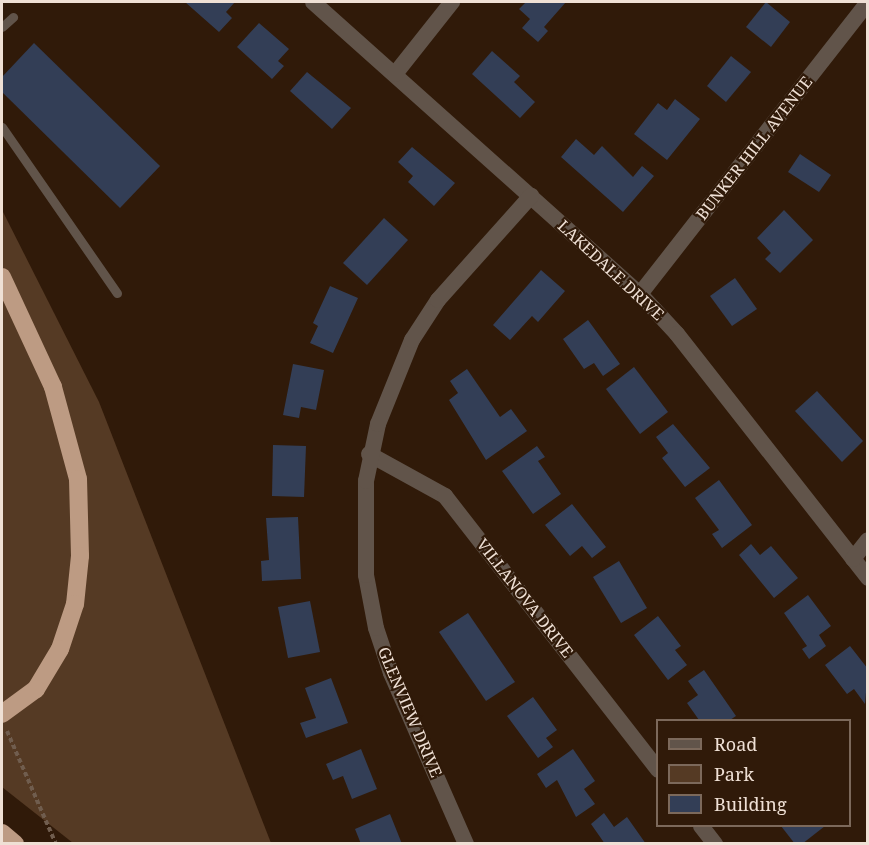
<!DOCTYPE html>
<html>
<head>
<meta charset="utf-8">
<style>
  body { margin:0 }
  #map { position:relative; width:869px; height:845px; overflow:hidden; background:#301a09; font-family:"Noto Serif",serif }
  div>[style] { position:absolute }
  [style*='--x'] { left:calc(var(--x)*1px); top:calc(var(--y)*1px); width:calc(var(--w)*1px); rotate:calc(var(--a)*1deg) }
  .green>* { inset:0; background:#553a24 }
  .building>* { inset:0; background:#333e56 }
  .path>* { height:4px; margin-top:-2px; transform-origin:0; background:repeating-linear-gradient(90deg,#705d4e 0 4.5px,transparent 0 7.5px) }
  .service>* { height:9px; margin:-4.5px; padding:0 4.5px; transform-origin:4.5px; border-radius:4.5px; background:#61544a }
  .minor>* { height:16px; margin:-8px; padding:0 8px; transform-origin:8px; border-radius:8px; background:#61544a }
  .motorway>* { height:18px; margin:-9px; padding:0 9px; transform-origin:9px; border-radius:9px; background:#bd9b83 }
  span { translate:-50% -50%; white-space:nowrap; text-align:center; line-height:1.15; -webkit-text-stroke:4.5px #301a09; paint-order:stroke }
  .street-label { font-size:16px; color:#efe0d5 }
  .frame { position:absolute; inset:0; border:3px solid #efe0d5; pointer-events:none }
  .legend { position:absolute; left:656px; top:719px; width:195px; height:108px; box-sizing:border-box; background:#301a09; border:2px solid #7c695b; margin:0; padding:8px 10px; list-style:none; font-size:18px; color:#efe0d5 }
  .legend li { display:flex; align-items:center; gap:12px; height:30px }
  .legend b { width:30px; border:2px solid #7c695b }
</style>
</head>
<body>
<div id="map">
  <div class="green">
    <i style="clip-path:polygon(2px 210px,99px 402px,271px 843px,73px 843px,2px 787px)"></i>
  </div>
  <div class="building">
    <i style="clip-path:polygon(185px 2px,235px 2px,226px 12px,232px 18px,219px 32px)"></i>
    <i style="clip-path:polygon(526px 2px,566px 2px,544px 27px,548px 31px,538px 42px,522px 28px,530px 19px,519px 9px)"></i>
    <i style="clip-path:polygon(766px 2px,790px 22px,771px 47px,746px 27px)"></i>
    <i style="clip-path:polygon(259px 23px,289px 49px,278px 61px,284px 66px,272px 79px,237px 47px)"></i>
    <i style="clip-path:polygon(34px 43px,160px 166px,120px 208px,2px 92px,2px 77px)"></i>
    <i style="clip-path:polygon(492px 51px,520px 76px,514px 82px,535px 102px,520px 118px,472px 74px)"></i>
    <i style="clip-path:polygon(731px 56px,751px 72px,726px 102px,707px 86px)"></i>
    <i style="clip-path:polygon(307px 72px,351px 108px,332px 129px,290px 91px)"></i>
    <i style="clip-path:polygon(675px 99px,700px 119px,667px 160px,634px 134px,658px 103px,667px 110px)"></i>
    <i style="clip-path:polygon(576px 139px,594px 155px,602px 146px,633px 177px,642px 166px,654px 176px,623px 212px,561px 157px)"></i>
    <i style="clip-path:polygon(412px 147px,455px 183px,434px 206px,408px 182px,413px 176px,398px 162px)"></i>
    <i style="clip-path:polygon(800px 154px,831px 175px,819px 192px,788px 172px)"></i>
    <i style="clip-path:polygon(784px 210px,813px 240px,780px 273px,765px 259px,771px 253px,757px 238px)"></i>
    <i style="clip-path:polygon(384px 218px,408px 240px,367px 285px,343px 263px)"></i>
    <i style="clip-path:polygon(541px 270px,565px 291px,538px 322px,532px 316px,510px 340px,493px 325px)"></i>
    <i style="clip-path:polygon(735px 278px,757px 309px,732px 326px,710px 296px)"></i>
    <i style="clip-path:polygon(330px 286px,358px 298px,333px 353px,310px 343px,318px 326px,313px 323px)"></i>
    <i style="clip-path:polygon(588px 320px,620px 364px,603px 376px,594px 363px,584px 369px,563px 339px)"></i>
    <i style="clip-path:polygon(293px 364px,324px 370px,316px 410px,301px 407px,299px 418px,283px 415px)"></i>
    <i style="clip-path:polygon(634px 367px,668px 412px,640px 434px,606px 389px)"></i>
    <i style="clip-path:polygon(467px 369px,500px 417px,511px 409px,527px 431px,486px 460px,449px 400px,458px 393px,450px 381px)"></i>
    <i style="clip-path:polygon(817px 391px,863px 441px,842px 462px,795px 411px)"></i>
    <i style="clip-path:polygon(673px 424px,710px 468px,685px 487px,662px 458px,668px 453px,656px 437px)"></i>
    <i style="clip-path:polygon(273px 445px,306px 446px,304px 497px,272px 496px)"></i>
    <i style="clip-path:polygon(537px 446px,545px 457px,538px 461px,561px 494px,533px 514px,502px 471px)"></i>
    <i style="clip-path:polygon(719px 480px,752px 525px,722px 548px,712px 534px,719px 530px,695px 498px)"></i>
    <i style="clip-path:polygon(572px 504px,606px 547px,592px 558px,582px 546px,570px 556px,545px 525px)"></i>
    <i style="clip-path:polygon(298px 517px,301px 579px,262px 581px,261px 561px,269px 560px,266px 518px)"></i>
    <i style="clip-path:polygon(751px 544px,760px 555px,771px 546px,798px 578px,774px 598px,739px 555px)"></i>
    <i style="clip-path:polygon(619px 561px,647px 608px,621px 623px,593px 577px)"></i>
    <i style="clip-path:polygon(808px 595px,831px 626px,819px 635px,826px 646px,809px 659px,802px 649px,807px 646px,784px 613px)"></i>
    <i style="clip-path:polygon(310px 601px,320px 652px,288px 658px,278px 607px)"></i>
    <i style="clip-path:polygon(468px 613px,515px 682px,486px 701px,439px 632px)"></i>
    <i style="clip-path:polygon(658px 616px,681px 646px,675px 650px,687px 665px,668px 680px,634px 635px)"></i>
    <i style="clip-path:polygon(850px 646px,868px 669px,865px 704px,854px 689px,847px 694px,825px 665px)"></i>
    <i style="clip-path:polygon(704px 670px,736px 716px,730px 720px,699px 720px,687px 703px,698px 695px,688px 681px)"></i>
    <i style="clip-path:polygon(331px 678px,348px 723px,306px 738px,300px 723px,316px 718px,305px 688px)"></i>
    <i style="clip-path:polygon(533px 697px,557px 730px,546px 738px,553px 747px,538px 758px,507px 716px)"></i>
    <i style="clip-path:polygon(361px 749px,377px 789px,352px 799px,343px 776px,333px 780px,326px 764px)"></i>
    <i style="clip-path:polygon(573px 749px,595px 781px,584px 789px,595px 804px,576px 817px,557px 780px,546px 788px,537px 774px)"></i>
    <i style="clip-path:polygon(604px 813px,614px 827px,627px 817px,646px 844px,605px 844px,591px 824px)"></i>
    <i style="clip-path:polygon(390px 814px,402px 844px,361px 844px,355px 829px)"></i>
    <i style="clip-path:polygon(781px 826px,825px 826px,802px 844px,795px 844px)"></i>
  </div>
  <div class="path">
    <i style="--x:7;--y:731;--w:123;--a:66.6"></i>
  </div>
  <div class="service">
    <i style="--x:2;--y:27;--w:15;--a:-42"></i>
    <i style="--x:2;--y:127;--w:202;--a:55.3"></i>
  </div>
  <div class="minor">
    <i style="--x:313;--y:2;--w:438;--a:41.8"></i>
    <i style="--x:640;--y:294;--w:54;--a:47.2"></i>
    <i style="--x:677;--y:334;--w:310;--a:51.9"></i>
    <i style="--x:395;--y:74;--w:92;--a:-51.6"></i>
    <i style="--x:640;--y:294;--w:370;--a:-52"></i>
    <i style="--x:369;--y:454;--w:87;--a:28.9"></i>
    <i style="--x:445;--y:496;--w:347;--a:52.1"></i>
    <i style="--x:853;--y:559;--w:24;--a:-52"></i>
    <i style="--x:701;--y:826;--w:23;--a:52"></i>
    <i style="--x:466;--y:844;--w:187;--a:-113.7"></i>
    <i style="--x:391;--y:673;--w:47;--a:-108.4"></i>
    <i style="--x:376;--y:628;--w:54;--a:-100.7"></i>
    <i style="--x:366;--y:575;--w:94;--a:-90"></i>
    <i style="--x:366;--y:481;--w:58;--a:-78.1"></i>
    <i style="--x:378;--y:424;--w:91;--a:-68"></i>
    <i style="--x:412;--y:340;--w:48;--a:-57"></i>
    <i style="--x:438;--y:300;--w:140;--a:-48.2"></i>
  </div>
  <div class="motorway">
    <i style="--x:2;--y:277;--w:121;--a:65.1"></i>
    <i style="--x:53;--y:387;--w:95;--a:74.8"></i>
    <i style="--x:78;--y:479;--w:77;--a:88.5"></i>
    <i style="--x:80;--y:556;--w:48;--a:95.9"></i>
    <i style="--x:75;--y:604;--w:47;--a:108.4"></i>
    <i style="--x:60;--y:649;--w:47;--a:121"></i>
    <i style="--x:36;--y:689;--w:42;--a:143.7"></i>
    <i style="--x:2;--y:833;--w:17;--a:40"></i>
  </div>
  <div class="street-label">
    <span style="left:754px;top:148px;rotate:-52deg">BUNKER HILL AVENUE</span>
    <span style="left:611px;top:270px;rotate:43deg">LAKEDALE DRIVE</span>
    <span style="left:525px;top:598px;rotate:52deg">VILLANOVA DRIVE</span>
    <span style="left:410px;top:712px;rotate:67deg">GLENVIEW DRIVE</span>
  </div>
  <div class="frame"></div>
  <ul class="legend">
  <li><b style="height:8px;background:#61544a"></b>Road</li>
  <li><b style="height:16px;background:#553a24"></b>Park</li>
  <li><b style="height:16px;background:#333e56"></b>Building</li>
  </ul>
</div>
</body>
</html>
